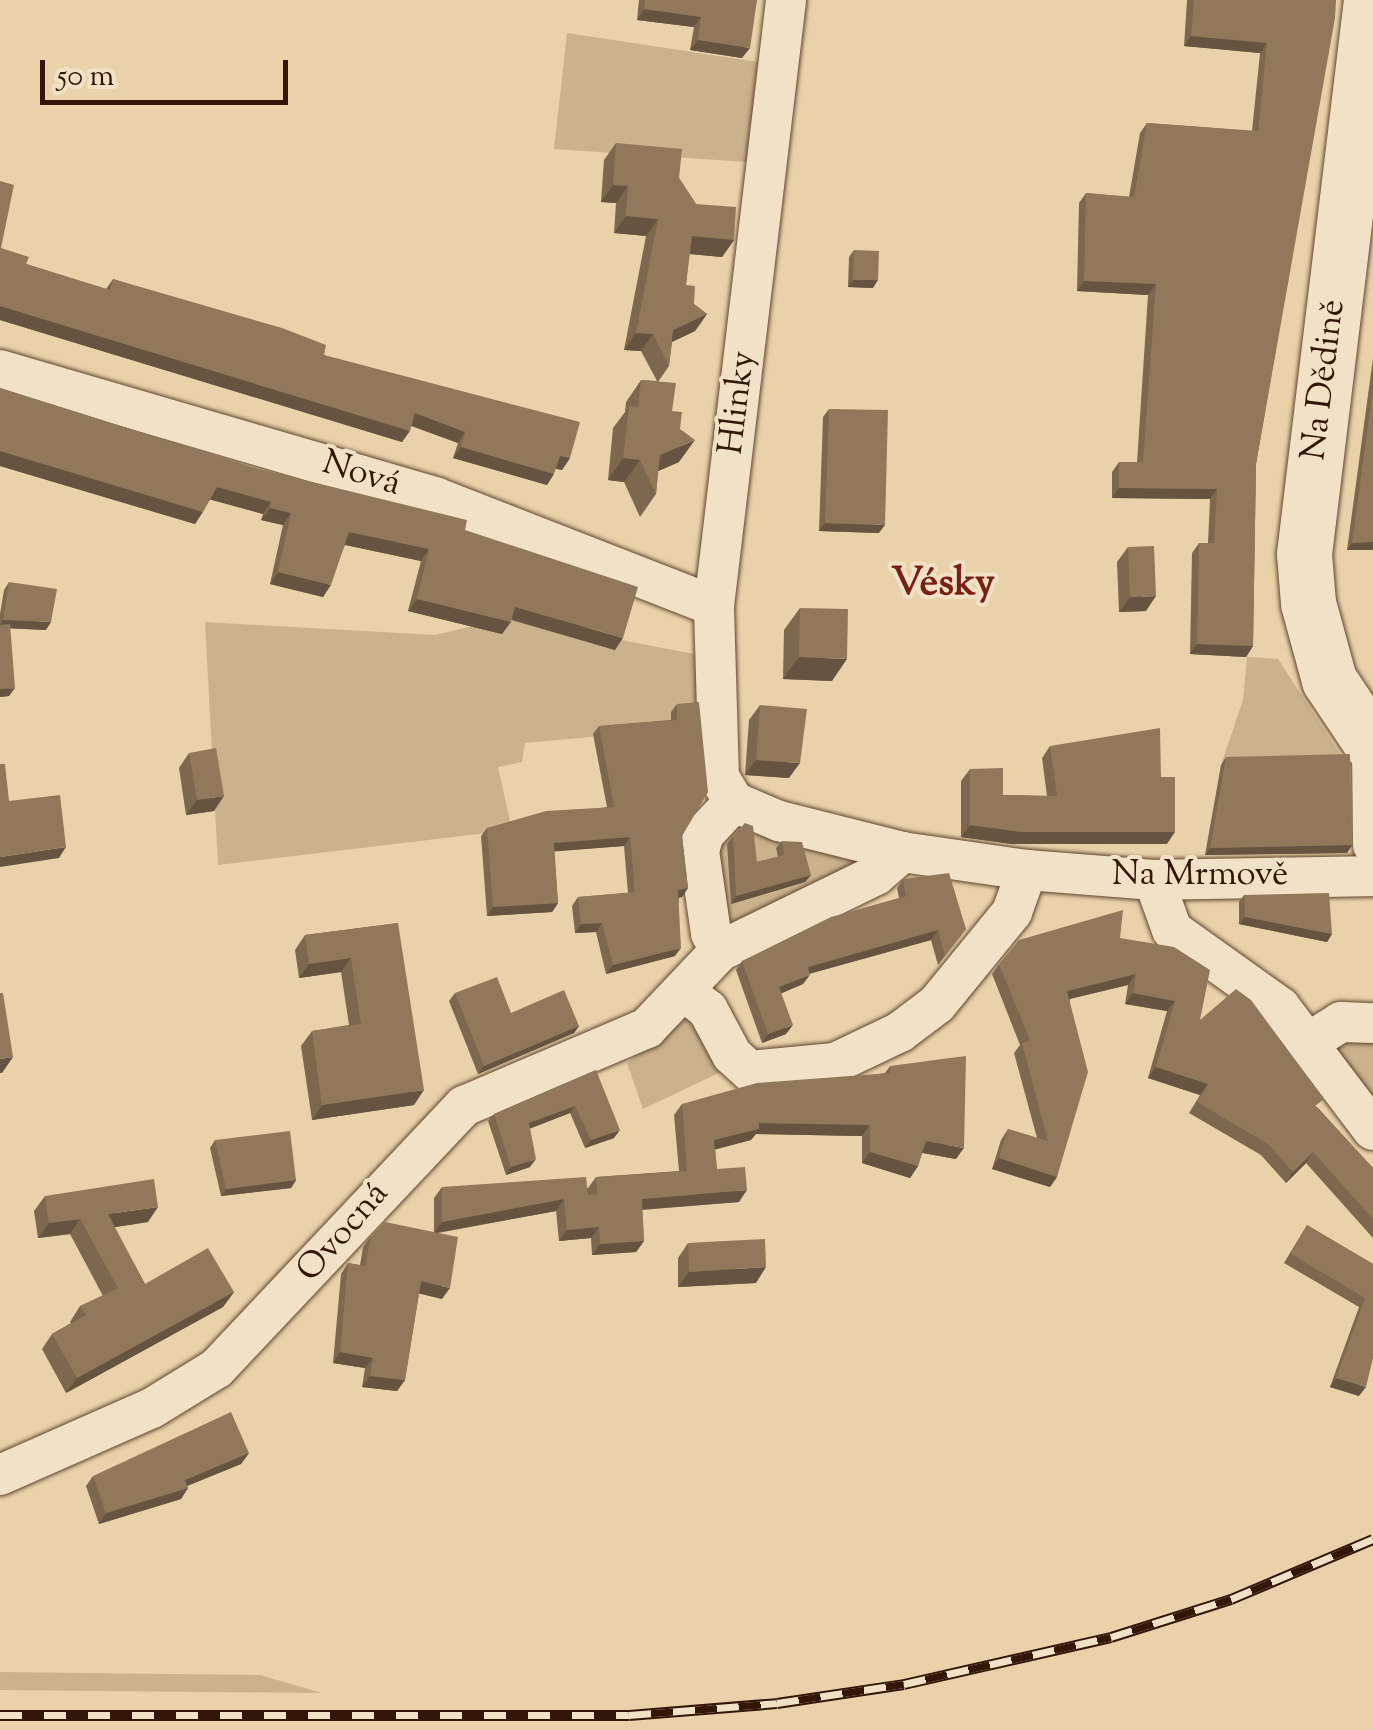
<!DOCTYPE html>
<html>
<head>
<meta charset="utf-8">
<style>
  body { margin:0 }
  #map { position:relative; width:1373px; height:1730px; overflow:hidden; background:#e9d2a9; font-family:"Sorts Mill Goudy",serif }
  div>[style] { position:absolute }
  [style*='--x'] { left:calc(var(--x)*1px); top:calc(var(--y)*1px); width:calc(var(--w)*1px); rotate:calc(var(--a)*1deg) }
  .green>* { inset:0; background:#cab28d }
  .roads { filter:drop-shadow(0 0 2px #604530) drop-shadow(0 0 2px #604530) }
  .street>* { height:40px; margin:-20px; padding:0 20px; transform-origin:20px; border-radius:20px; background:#f1e2c7 }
  .secondary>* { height:55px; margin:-27.5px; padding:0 27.5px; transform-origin:27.5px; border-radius:27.5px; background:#f1e2c7 }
  .rail>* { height:11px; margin-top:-5.5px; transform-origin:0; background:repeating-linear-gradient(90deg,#f1e2c7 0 22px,#321607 0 44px); box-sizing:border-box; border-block:2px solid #321607 }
  .wall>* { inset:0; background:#7d674e }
  .shaded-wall>* { inset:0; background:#665440 }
  .building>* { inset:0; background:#91785b }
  span { translate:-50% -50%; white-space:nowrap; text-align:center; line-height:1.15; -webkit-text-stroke:8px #f1e2c7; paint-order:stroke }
  .street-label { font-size:35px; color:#321607 }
  .quarter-label { font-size:40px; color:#7a1f14; font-weight:700 }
  .scale { position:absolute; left:40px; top:60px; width:248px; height:45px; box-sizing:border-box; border:5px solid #321607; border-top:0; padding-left:12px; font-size:30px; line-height:35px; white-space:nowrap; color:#321607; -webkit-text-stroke:8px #f1e2c7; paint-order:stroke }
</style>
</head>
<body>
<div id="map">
  <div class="green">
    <i style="clip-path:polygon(567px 33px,758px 62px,747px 162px,554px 149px)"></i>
    <i style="clip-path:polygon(507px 618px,694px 654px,699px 727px,525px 743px,522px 762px,498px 767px,512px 830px,218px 865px,205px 622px,435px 635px)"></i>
    <i style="clip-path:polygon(1247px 657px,1278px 659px,1345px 762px,1221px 765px,1243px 700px)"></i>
    <i style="clip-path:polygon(741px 818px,872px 859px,740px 924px,728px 920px,710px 847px)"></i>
    <i style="clip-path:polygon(689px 1017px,723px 1071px,643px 1109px,627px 1063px)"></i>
    <i style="clip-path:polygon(1373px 1032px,1373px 1114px,1334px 1055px,1338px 1044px)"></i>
    <i style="clip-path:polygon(0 1672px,260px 1675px,322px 1693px,0 1690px)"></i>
  </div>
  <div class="roads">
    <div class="street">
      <i style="--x:0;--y:370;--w:455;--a:16.3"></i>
      <i style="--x:437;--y:498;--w:297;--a:21.3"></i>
      <i style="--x:1372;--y:744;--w:101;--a:89.4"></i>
      <i style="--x:734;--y:802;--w:29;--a:-121"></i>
      <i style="--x:719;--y:777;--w:171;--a:-91.7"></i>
      <i style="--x:714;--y:606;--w:610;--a:-83.22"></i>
      <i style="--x:1154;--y:880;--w:53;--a:70.2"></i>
      <i style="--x:1172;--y:930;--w:133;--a:35.5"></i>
      <i style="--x:1280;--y:1007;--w:154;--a:52.9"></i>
      <i style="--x:720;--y:951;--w:20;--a:-117"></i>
      <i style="--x:711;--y:933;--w:83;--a:-98.3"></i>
      <i style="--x:699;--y:851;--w:18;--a:-74"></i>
      <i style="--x:704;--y:834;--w:44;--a:-46.8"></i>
      <i style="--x:734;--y:802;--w:49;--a:22.9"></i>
      <i style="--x:779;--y:821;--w:127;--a:14.1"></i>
      <i style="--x:902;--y:852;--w:126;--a:8.2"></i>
      <i style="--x:1027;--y:870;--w:127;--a:4.5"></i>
      <i style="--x:1154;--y:880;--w:219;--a:-1"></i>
      <i style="--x:685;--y:992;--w:29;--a:38"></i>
      <i style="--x:708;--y:1010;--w:51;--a:61.9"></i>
      <i style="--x:732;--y:1055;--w:24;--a:42"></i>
      <i style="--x:750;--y:1071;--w:85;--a:-5.4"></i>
      <i style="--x:835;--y:1063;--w:72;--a:-25.5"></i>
      <i style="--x:900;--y:1032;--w:46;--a:-37.1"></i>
      <i style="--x:937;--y:1004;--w:119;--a:-50.8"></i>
      <i style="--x:1012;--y:912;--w:45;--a:-70.3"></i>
      <i style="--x:1309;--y:1042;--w:38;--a:-32"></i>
      <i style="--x:1341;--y:1022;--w:32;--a:2"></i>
      <i style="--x:0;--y:1475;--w:166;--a:-23.8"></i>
      <i style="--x:152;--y:1408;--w:76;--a:-31.6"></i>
      <i style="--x:217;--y:1368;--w:360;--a:-46.7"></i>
      <i style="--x:464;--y:1106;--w:199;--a:-23.1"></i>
      <i style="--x:647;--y:1028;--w:106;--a:-46.5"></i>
      <i style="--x:720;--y:951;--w:174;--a:-26"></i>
      <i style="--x:876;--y:875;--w:35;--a:-41"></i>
    </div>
    <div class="secondary">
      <i style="--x:1371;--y:0;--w:558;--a:96.9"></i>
      <i style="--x:1304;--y:554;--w:49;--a:85.3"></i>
      <i style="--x:1308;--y:603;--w:80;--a:74.7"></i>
      <i style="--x:1329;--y:680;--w:79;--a:56.3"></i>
    </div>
  </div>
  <div class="rail">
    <i style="--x:0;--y:1715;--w:629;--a:0"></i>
    <i style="--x:629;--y:1715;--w:148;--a:-4.6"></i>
    <i style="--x:777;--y:1703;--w:128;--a:-8.5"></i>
    <i style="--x:904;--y:1684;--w:212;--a:-12.8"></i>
    <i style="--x:1111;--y:1637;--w:126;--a:-17.6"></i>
    <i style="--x:1231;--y:1599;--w:154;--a:-22.9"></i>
  </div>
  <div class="wall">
    <i style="clip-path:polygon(639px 0,757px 0,742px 58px,690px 50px,694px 27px,637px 20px)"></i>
    <i style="clip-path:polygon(1187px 0,1336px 0,1256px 464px,1253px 646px,1246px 657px,1190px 654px,1192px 553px,1199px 543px,1208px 543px,1210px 499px,1112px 498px,1112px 472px,1119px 462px,1137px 462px,1148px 295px,1077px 291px,1079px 203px,1086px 193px,1129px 197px,1140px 133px,1147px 123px,1252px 131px,1260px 53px,1184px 46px)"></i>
    <i style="clip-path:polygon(616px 143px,679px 178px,696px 204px,734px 240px,722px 257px,689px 254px,686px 285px,694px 304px,707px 314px,695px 331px,672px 342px,669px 366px,658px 382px,680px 429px,679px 462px,658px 471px,656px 494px,640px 517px,624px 482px,608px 480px,613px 428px,625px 412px,626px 402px,641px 380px,657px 381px,641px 351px,624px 350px,646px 236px,614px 233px,616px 203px,601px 202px,604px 160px)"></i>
    <i style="clip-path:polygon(1px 248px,26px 264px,106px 289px,113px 279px,324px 355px,570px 458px,562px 470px,556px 468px,547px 485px,453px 458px,458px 443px,411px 426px,402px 442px,0 320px)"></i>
    <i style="clip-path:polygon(854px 250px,873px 288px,848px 287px,849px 257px)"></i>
    <i style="clip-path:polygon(1373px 358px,1373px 550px,1347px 550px)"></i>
    <i style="clip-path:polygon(0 388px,251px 467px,465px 530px,615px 650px,511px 620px,502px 634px,408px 611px,421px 561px,345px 545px,323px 597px,270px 584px,283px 525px,261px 520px,263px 514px,210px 499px,195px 524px,0 466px)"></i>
    <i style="clip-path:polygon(829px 409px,879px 533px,819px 531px,823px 417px)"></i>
    <i style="clip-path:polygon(1128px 547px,1146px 611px,1119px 612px,1117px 562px)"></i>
    <i style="clip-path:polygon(9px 582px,46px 630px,10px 628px,9px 696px,0 697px,0 614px,4px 590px)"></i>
    <i style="clip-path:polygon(800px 608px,832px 681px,783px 679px,784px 630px)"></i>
    <i style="clip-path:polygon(677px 704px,682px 836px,688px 888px,682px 897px,679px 898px,675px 956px,606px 974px,596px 932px,575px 933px,572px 906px,578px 897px,628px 893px,624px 846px,554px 851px,558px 903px,552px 912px,487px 916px,481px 836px,487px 828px,607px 807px,593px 734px,599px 726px,671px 720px,671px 712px)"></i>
    <i style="clip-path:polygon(760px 705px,789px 778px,745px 775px,749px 720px)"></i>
    <i style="clip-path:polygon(1050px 746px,1161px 777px,1167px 844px,1012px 844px,961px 837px,961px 781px,970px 769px,1003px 795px,1047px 796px,1042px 758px)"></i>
    <i style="clip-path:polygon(189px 753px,214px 811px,186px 815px,179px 768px)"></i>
    <i style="clip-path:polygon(1226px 757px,1352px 845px,1347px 853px,1205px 855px,1221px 765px)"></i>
    <i style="clip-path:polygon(733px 836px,757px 862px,778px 857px,776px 848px,782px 841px,811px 875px,805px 882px,731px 904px,727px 844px)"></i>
    <i style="clip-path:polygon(903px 879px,966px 929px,938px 965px,931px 940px,809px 974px,803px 984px,781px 993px,786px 1034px,762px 1043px,736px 970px,742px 961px,899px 898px,897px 888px)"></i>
    <i style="clip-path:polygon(1244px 895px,1332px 934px,1327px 942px,1239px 924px,1239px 902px)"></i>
    <i style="clip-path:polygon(398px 923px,414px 1105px,312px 1120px,301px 1046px,312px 1031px,349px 1025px,341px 972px,299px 978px,295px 950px,305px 935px)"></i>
    <i style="clip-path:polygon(1120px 938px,1200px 1020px,1318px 1108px,1373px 1168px,1373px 1238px,1306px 1163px,1286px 1183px,1261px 1155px,1189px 1113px,1200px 1095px,1148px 1078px,1167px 1011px,1125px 1004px,1128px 985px,1070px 999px,1057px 1177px,1050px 1187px,992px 1169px,1001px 1140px,1008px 1129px,1037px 1138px,1014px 1053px,1020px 1045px,992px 974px,999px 964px)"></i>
    <i style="clip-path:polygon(455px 993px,511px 1013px,579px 1026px,574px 1033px,478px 1074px,449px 1001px)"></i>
    <i style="clip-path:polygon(890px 1066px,956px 1159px,922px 1153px,918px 1166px,910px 1178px,862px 1163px,862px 1136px,756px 1134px,751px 1140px,715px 1149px,717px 1169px,739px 1202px,642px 1210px,644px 1241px,636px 1252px,592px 1255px,591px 1238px,559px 1241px,556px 1211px,438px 1233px,442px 1299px,419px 1293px,405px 1380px,397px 1391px,362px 1387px,365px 1368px,333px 1363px,341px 1274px,348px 1263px,360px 1265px,363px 1247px,371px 1236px,434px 1232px,434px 1198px,442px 1187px,588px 1188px,596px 1177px,679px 1171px,674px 1115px,682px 1104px,885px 1073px)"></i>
    <i style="clip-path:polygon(596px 1070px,614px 1138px,585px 1148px,570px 1113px,530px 1128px,530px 1167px,506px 1175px,488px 1121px,494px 1114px)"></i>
    <i style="clip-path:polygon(215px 1140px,296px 1180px,291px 1188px,221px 1196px,210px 1148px)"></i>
    <i style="clip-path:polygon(45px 1196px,148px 1222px,114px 1227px,145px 1284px,234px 1292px,223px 1307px,66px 1393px,42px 1349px,52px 1334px,71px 1323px,70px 1322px,80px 1306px,103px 1296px,70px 1234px,38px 1238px,34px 1211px)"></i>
    <i style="clip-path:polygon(1307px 1225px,1373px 1264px,1359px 1396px,1330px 1387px,1359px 1307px,1284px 1263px)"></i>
    <i style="clip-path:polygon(688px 1243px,756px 1283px,678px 1287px,678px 1258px)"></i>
    <i style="clip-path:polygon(249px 1453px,241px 1464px,187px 1486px,188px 1488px,181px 1499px,99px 1524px,86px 1486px,93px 1476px)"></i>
  </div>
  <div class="shaded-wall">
    <i style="clip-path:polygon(644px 9px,701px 17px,694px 27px,637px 20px)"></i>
    <i style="clip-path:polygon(1191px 36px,1267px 43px,1260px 53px,1184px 46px)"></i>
    <i style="clip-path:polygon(698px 40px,750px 48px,742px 58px,690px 50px)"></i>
    <i style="clip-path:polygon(613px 185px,628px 186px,616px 203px,601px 202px)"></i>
    <i style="clip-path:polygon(626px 216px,658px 219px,646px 236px,614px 233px)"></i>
    <i style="clip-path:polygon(692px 236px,734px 240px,722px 257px,680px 253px)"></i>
    <i style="clip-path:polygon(853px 280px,878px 280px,873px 288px,848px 287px)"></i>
    <i style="clip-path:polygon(1084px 281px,1156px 284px,1148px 295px,1077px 291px)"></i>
    <i style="clip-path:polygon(0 306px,410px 431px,402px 442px,0 320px)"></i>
    <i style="clip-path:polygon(707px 314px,695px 331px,661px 347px,673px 330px)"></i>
    <i style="clip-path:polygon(636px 333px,653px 334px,641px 351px,624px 350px)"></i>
    <i style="clip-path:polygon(415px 413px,465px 432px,458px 443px,407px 424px)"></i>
    <i style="clip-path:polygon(695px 440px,679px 462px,647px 476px,660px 455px)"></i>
    <i style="clip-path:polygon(461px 447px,554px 474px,547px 485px,453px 458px)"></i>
    <i style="clip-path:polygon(0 451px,203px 512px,195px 524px,0 466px)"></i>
    <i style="clip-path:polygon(560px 456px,570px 458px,562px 470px,552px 468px)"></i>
    <i style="clip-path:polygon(623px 458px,640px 460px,624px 482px,608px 480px)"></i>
    <i style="clip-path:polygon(217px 487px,271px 502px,263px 514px,208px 499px)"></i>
    <i style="clip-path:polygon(1119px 488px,1217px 489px,1210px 499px,1112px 498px)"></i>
    <i style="clip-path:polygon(270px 508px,291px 513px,283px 525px,261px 520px)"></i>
    <i style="clip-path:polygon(825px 523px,885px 525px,879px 533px,819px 531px)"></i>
    <i style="clip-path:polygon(349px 532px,429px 549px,421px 561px,341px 544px)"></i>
    <i style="clip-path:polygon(1373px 542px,1373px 550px,1347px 550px,1352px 543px)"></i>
    <i style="clip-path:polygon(278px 572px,331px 585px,323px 597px,270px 584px)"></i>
    <i style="clip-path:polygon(1156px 596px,1146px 611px,1119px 612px,1130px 597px)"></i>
    <i style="clip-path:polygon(417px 599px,511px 622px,502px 634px,408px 611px)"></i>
    <i style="clip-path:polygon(515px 607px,623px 638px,615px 650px,507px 618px)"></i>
    <i style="clip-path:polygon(3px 620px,51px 622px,46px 630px,0 628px)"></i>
    <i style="clip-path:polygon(1197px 644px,1253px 646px,1246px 657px,1190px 654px)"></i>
    <i style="clip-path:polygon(799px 657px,847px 659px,832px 681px,783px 679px)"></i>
    <i style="clip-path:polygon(15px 688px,9px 696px,0 697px,0 689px)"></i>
    <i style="clip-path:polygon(756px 760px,800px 763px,789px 778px,745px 775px)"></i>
    <i style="clip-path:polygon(224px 796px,214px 811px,186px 815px,197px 800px)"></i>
    <i style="clip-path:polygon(970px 825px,1175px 832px,1167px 844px,1012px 844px,961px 837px)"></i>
    <i style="clip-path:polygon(630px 837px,624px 846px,548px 852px,554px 843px)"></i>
    <i style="clip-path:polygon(1352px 845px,1347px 853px,1205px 855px,1210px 848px)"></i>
    <i style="clip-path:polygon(66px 847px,59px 858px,0 867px,0 857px)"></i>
    <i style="clip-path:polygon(811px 875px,805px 882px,731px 904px,736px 896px)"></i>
    <i style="clip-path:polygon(688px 888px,682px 897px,672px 898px,678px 890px)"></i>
    <i style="clip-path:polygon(558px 903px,552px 912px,487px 916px,493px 907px)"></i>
    <i style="clip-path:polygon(1245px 917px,1332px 934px,1327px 942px,1239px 924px)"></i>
    <i style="clip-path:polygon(602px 923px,596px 932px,575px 933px,581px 924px)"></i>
    <i style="clip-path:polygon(938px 930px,931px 940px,801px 976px,808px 967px)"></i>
    <i style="clip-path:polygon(681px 948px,675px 956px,606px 974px,613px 965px)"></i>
    <i style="clip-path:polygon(351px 958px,341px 972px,299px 978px,309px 964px)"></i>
    <i style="clip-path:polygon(1136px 974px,1128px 985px,1060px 1001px,1067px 991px)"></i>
    <i style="clip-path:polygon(810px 975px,803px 984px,773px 997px,779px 987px)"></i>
    <i style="clip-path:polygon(1133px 993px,1175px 1001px,1167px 1011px,1125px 1004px)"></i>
    <i style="clip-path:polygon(793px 1025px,786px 1034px,762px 1043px,768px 1034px)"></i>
    <i style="clip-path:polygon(579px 1026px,574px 1033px,478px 1074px,484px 1066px)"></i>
    <i style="clip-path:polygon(13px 1057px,2px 1073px,0 1073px,0 1059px)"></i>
    <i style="clip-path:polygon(1156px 1067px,1208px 1084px,1200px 1095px,1148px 1078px)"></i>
    <i style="clip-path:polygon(424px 1090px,414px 1105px,312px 1120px,322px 1105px)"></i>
    <i style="clip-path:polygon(575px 1106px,570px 1113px,524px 1131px,529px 1123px)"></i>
    <i style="clip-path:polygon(759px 1123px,870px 1125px,862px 1136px,756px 1134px,751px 1140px,706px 1152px,714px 1140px)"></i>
    <i style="clip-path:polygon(620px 1130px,614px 1138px,585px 1148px,591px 1140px)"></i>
    <i style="clip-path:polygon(926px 1141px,964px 1148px,956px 1159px,918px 1152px)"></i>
    <i style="clip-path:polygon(870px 1152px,918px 1166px,910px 1178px,862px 1163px)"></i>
    <i style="clip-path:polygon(1313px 1152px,1306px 1163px,1286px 1183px,1293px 1172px)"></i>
    <i style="clip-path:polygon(999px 1158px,1057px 1177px,1050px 1187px,992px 1169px)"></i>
    <i style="clip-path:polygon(536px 1159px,530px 1167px,506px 1175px,511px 1167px)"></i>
    <i style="clip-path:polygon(296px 1180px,291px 1188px,221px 1196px,226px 1189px)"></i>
    <i style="clip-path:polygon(747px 1190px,739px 1202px,634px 1210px,642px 1199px)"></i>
    <i style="clip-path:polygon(564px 1199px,556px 1211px,434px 1233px,442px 1222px)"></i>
    <i style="clip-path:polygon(158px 1207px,148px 1222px,97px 1230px,108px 1214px)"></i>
    <i style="clip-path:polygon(80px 1219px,70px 1234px,38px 1238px,49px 1223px)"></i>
    <i style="clip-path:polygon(599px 1227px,591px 1238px,559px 1241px,567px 1230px)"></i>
    <i style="clip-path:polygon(644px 1241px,636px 1252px,592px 1255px,600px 1244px)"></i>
    <i style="clip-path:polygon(766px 1267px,756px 1283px,678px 1287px,689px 1272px)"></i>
    <i style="clip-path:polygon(421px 1281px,450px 1288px,442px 1299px,413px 1292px)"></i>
    <i style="clip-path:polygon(234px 1292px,223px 1307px,66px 1393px,77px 1378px)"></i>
    <i style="clip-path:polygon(340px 1352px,373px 1358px,365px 1368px,333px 1363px)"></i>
    <i style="clip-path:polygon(370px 1376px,405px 1380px,397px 1391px,362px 1387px)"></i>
    <i style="clip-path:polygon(1336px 1378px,1366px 1387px,1359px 1396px,1330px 1387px)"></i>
    <i style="clip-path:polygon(249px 1453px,241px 1464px,177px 1490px,185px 1480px)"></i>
    <i style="clip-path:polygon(188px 1488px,181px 1499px,99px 1524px,106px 1513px)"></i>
  </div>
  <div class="building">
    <i style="clip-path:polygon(645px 0,757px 0,750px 48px,698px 40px,701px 17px,644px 9px)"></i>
    <i style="clip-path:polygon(1194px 0,1336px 0,1335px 18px,1256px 464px,1253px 646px,1197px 644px,1199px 543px,1214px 543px,1217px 489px,1119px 488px,1119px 462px,1143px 462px,1156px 284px,1084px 281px,1086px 193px,1134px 197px,1147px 123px,1258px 131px,1267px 43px,1191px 36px)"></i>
    <i style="clip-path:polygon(616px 143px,682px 149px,679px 178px,696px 204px,736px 207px,734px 240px,692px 236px,686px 285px,695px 286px,694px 304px,707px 314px,673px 330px,669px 366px,653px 334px,636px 333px,658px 219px,626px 216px,628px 186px,613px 185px)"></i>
    <i style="clip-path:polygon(0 181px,14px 185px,1px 248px,29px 257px,26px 264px,110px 290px,113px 279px,282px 328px,326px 345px,324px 355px,580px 422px,570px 458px,560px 456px,554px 474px,461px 447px,465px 432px,415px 413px,410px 431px,0 306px)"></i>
    <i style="clip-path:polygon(854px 250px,879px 251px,878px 280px,853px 280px)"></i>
    <i style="clip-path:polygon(641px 380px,676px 383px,672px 411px,682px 412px,680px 429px,695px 440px,660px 455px,656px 494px,640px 460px,623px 458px,629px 406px,638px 407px)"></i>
    <i style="clip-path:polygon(0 388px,251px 467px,467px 520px,465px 530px,638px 587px,623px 638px,515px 607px,511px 622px,417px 599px,429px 549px,349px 532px,331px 585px,278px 572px,291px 513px,270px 508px,271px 502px,217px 487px,203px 512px,0 451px)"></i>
    <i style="clip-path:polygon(1373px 389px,1373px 542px,1352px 543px)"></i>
    <i style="clip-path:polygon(829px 409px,888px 410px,885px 525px,825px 523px)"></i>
    <i style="clip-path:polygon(1154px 546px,1156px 596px,1130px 597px,1128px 547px)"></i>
    <i style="clip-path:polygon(9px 582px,57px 589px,51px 622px,3px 620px)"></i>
    <i style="clip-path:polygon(800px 608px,848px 609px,847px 659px,799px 657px)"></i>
    <i style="clip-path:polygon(10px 624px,15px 688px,0 689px,0 625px)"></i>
    <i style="clip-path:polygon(699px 702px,708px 792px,682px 836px,688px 888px,678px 890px,681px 948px,613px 965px,602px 923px,581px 924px,578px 897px,635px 892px,630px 837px,554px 843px,558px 903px,493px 907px,487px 828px,546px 811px,614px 807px,599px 726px,677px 720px,677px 704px)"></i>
    <i style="clip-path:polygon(760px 705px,807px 709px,800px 763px,756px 760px)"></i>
    <i style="clip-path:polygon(1160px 728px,1161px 777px,1175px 777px,1175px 832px,1021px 832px,970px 825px,970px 769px,1003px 768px,1003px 795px,1057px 796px,1050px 746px)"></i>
    <i style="clip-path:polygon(216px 748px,224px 796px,197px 800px,189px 753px)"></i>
    <i style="clip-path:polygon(1350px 754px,1352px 845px,1210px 848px,1226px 757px)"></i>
    <i style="clip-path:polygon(0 764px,5px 764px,9px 801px,60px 795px,66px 847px,0 857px)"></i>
    <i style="clip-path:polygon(745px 823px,753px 826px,757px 862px,784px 855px,782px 841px,802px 842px,811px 875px,736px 896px,733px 836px)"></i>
    <i style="clip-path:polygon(949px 873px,966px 929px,945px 956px,938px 930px,808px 967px,810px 975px,779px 987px,793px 1025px,768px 1034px,742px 961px,831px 917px,906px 896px,903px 879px)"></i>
    <i style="clip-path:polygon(1329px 893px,1332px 934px,1245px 917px,1244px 895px)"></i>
    <i style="clip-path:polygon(1123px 910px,1120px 938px,1174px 947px,1210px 970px,1200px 1020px,1236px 989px,1251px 1000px,1324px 1099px,1315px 1106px,1373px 1168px,1373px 1219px,1313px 1152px,1293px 1172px,1268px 1144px,1197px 1102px,1208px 1084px,1156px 1067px,1175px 1001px,1133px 993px,1136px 974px,1067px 991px,1088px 1072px,1057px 1177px,999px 1158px,1008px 1129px,1048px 1141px,1022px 1043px,1030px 1040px,999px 964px,1019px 940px)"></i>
    <i style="clip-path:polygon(398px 923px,424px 1090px,322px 1105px,312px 1031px,361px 1024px,351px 958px,309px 964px,305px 935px)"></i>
    <i style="clip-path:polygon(497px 977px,511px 1013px,564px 990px,579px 1026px,484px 1066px,455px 993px)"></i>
    <i style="clip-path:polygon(0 993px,3px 993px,13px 1057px,0 1059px)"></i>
    <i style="clip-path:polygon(966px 1056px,964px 1148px,926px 1141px,918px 1166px,870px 1152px,870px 1125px,759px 1123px,759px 1129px,714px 1140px,717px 1169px,745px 1167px,747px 1190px,642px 1199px,644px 1241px,600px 1244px,599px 1227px,567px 1230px,564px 1199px,442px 1222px,442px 1187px,586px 1177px,588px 1195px,597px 1194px,596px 1177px,687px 1171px,682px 1104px,757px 1083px,890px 1073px,890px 1066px)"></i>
    <i style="clip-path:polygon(596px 1070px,620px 1130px,591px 1140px,575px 1106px,529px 1123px,536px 1159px,511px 1167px,494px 1114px)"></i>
    <i style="clip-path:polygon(290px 1131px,296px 1180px,226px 1189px,215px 1140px)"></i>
    <i style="clip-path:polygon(154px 1179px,158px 1207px,108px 1214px,145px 1284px,208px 1248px,234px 1292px,77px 1378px,52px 1334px,86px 1315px,80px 1306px,118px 1288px,80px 1219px,49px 1223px,45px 1196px)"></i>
    <i style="clip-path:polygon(385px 1222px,458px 1237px,450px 1288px,421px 1281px,405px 1380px,370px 1376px,373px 1358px,340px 1352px,348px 1263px,365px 1266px,371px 1236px)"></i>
    <i style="clip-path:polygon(1307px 1225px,1373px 1264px,1373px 1358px,1366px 1387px,1336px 1378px,1365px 1298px,1291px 1254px)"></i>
    <i style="clip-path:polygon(765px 1239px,766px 1267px,689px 1272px,688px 1243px)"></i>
    <i style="clip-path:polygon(231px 1412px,249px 1453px,185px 1480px,188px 1488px,106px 1513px,93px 1476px)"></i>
  </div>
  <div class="street-label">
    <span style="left:1325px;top:380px;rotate:-83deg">Na Dědině</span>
    <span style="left:739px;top:403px;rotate:-83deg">Hlinky</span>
    <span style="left:361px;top:475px;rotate:17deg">Nová</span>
    <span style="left:1200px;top:876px">Na Mrmově</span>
    <span style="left:344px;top:1233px;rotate:-49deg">Ovocná</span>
  </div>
  <div class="quarter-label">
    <span style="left:943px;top:585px">Vésky</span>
  </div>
  <div class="scale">50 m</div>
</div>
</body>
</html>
